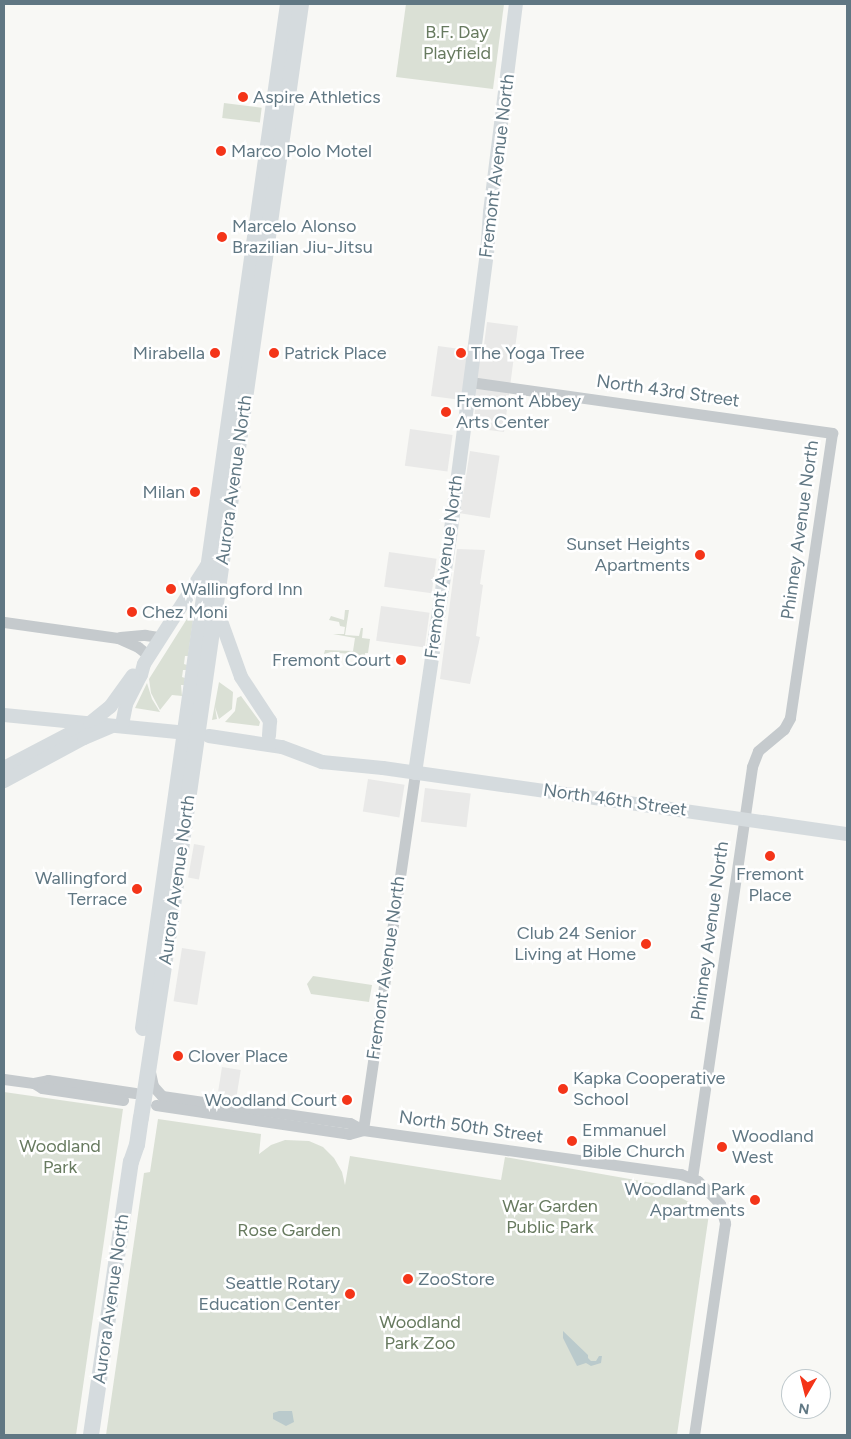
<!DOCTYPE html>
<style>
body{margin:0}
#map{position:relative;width:851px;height:1439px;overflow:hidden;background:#f8f8f5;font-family:Figtree,sans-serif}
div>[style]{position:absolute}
.built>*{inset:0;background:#e9e9e8;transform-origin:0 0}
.green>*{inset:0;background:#dae0d5;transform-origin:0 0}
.water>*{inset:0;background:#bacacc}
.minor>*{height:11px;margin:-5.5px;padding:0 5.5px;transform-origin:5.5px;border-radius:5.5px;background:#c5cacd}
.major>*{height:14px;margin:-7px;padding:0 7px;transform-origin:7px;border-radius:7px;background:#d5dbde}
.highway>*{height:16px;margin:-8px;padding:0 8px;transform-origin:8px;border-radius:8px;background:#d5dbde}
.dots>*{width:14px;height:14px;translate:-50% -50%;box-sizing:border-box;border:2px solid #fff;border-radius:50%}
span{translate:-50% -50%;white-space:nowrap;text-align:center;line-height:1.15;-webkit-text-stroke:5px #fff;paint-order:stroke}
.park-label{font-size:18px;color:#677a5f}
.poi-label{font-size:18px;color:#607783}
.left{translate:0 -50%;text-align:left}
.right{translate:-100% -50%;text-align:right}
.street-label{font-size:18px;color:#607783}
.frame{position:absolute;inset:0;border:5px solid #607783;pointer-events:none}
.north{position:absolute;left:781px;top:1369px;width:50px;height:50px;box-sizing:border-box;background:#fff;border:1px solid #bfc9cd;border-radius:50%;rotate:188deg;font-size:14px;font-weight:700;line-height:20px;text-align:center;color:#607783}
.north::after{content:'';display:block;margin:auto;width:18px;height:22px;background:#f43519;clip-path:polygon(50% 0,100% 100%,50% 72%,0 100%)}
</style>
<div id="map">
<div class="built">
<div style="clip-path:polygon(487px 322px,518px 326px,504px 432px,473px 428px,476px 402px,431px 396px,438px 346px,483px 352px)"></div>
<div style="left:410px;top:429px;width:43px;height:37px;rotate:8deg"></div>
<div style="left:470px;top:451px;width:30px;height:63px;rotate:9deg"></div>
<div style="clip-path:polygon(457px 549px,485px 550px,480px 584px,483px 585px,476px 636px,480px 637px,470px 684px,440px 679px)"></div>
<div style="left:389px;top:552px;width:48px;height:35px;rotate:8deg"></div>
<div style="left:381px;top:606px;width:49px;height:35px;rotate:8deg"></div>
<div style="left:368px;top:779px;width:37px;height:33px;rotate:9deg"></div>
<div style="left:425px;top:788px;width:46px;height:34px;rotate:7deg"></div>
<div style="left:194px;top:844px;width:11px;height:34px;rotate:10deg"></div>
<div style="left:182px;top:948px;width:24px;height:54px;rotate:9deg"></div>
<div style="left:222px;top:1067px;width:19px;height:29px;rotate:9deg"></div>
</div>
<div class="green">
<div style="clip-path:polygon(406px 4px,504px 4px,493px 89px,396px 77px)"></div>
<div style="left:224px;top:103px;width:38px;height:15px;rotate:7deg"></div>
<div style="clip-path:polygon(195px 606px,188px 656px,185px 656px,184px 664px,187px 665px,186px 670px,183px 670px,182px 677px,185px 678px,184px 685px,181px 685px,182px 696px,172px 695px,160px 710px,151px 693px,149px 679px)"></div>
<div style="clip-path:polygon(345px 610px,349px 610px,345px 635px,359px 636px,361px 628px,363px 628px,362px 638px,370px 639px,368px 653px,365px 653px,365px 656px,360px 656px,358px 668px,358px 655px,331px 652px,324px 654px,325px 650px,353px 651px,355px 638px,333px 634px,344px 634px,345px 627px,340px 626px,339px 622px,329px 620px,331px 616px,344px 620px)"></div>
<div style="clip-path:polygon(219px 682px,233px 692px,232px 709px,219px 719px,215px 707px,217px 719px,212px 720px)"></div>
<div style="clip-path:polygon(147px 683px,152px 699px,160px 712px,135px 708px)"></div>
<div style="clip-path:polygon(241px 696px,260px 722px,259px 726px,225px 722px,235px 711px,237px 698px)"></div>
<div style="clip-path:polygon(313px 976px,372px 985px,369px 1002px,311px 994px,307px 984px)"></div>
<div style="clip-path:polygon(4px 1092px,123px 1109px,76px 1435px,4px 1435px)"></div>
<div style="clip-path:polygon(158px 1119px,261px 1134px,259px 1154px,271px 1145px,285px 1140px,309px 1141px,323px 1147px,334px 1158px,342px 1172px,345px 1185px,350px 1156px,501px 1180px,505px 1157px,675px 1187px,675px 1194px,709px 1214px,677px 1435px,106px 1435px,144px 1173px,150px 1172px)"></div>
</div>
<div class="water">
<div style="clip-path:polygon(563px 1331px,588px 1355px,588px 1358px,591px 1361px,596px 1361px,599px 1356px,602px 1356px,601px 1363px,591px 1366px,586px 1363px,577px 1366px,563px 1338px)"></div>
<div style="clip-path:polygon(279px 1411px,292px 1411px,294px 1422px,286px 1426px,273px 1419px,273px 1413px)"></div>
</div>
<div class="minor">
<div style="left:470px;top:382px;width:366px;rotate:8deg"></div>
<div style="left:832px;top:433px;width:288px;rotate:98.4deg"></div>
<div style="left:790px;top:718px;width:13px;rotate:119deg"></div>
<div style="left:784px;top:729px;width:34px;rotate:140deg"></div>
<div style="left:758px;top:751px;width:17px;rotate:111deg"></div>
<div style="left:752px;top:767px;width:414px;rotate:98.3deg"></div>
<div style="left:4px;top:622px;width:115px;rotate:8deg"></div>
<div style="left:118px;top:638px;width:22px;rotate:24deg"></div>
<div style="left:138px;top:647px;width:14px;rotate:39deg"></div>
<div style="left:120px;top:637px;width:25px;rotate:-5deg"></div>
<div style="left:145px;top:635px;width:15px;rotate:8deg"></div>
<div style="left:150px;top:1072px;width:14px;rotate:78deg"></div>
<div style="left:153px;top:1086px;width:13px;rotate:48deg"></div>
<div style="left:162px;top:1096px;width:190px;rotate:8.2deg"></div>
<div style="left:350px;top:1123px;width:15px;rotate:28deg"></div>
<div style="left:363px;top:1130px;width:321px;rotate:7.9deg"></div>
<div style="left:681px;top:1174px;width:18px;rotate:22deg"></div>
<div style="left:698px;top:1181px;width:32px;rotate:46deg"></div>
<div style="left:720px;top:1204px;width:20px;rotate:75deg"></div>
<div style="left:725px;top:1223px;width:214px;rotate:98.3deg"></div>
<div style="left:4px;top:1079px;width:30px;rotate:8deg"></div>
<div style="left:34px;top:1083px;width:14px;rotate:-12deg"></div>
<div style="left:48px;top:1080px;width:88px;rotate:8.5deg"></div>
<div style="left:34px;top:1083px;width:9px;rotate:32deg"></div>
<div style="left:42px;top:1088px;width:82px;rotate:8.4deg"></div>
<div style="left:156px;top:1105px;width:195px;rotate:8.5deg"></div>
<div style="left:349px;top:1134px;width:15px;rotate:-16deg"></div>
<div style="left:363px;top:1130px;width:361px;rotate:-81.7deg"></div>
</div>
<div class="major">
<div style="left:216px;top:607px;width:74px;rotate:70.3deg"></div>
<div style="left:241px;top:677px;width:53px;rotate:56.6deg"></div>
<div style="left:270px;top:721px;width:15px;rotate:94deg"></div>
<div style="left:4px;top:715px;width:174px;rotate:5.6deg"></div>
<div style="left:122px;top:725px;width:21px;rotate:-79deg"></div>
<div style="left:126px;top:704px;width:33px;rotate:-63deg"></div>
<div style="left:141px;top:675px;width:11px;rotate:-75deg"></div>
<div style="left:144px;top:664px;width:119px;rotate:-57.4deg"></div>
<div style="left:209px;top:736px;width:74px;rotate:8.6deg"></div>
<div style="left:282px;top:747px;width:43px;rotate:20.6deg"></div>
<div style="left:322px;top:762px;width:61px;rotate:5.6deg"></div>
<div style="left:383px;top:768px;width:469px;rotate:8.1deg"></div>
<div style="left:4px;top:768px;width:97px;rotate:-27.6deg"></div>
<div style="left:90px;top:723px;width:26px;rotate:-39deg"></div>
<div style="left:110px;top:707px;width:39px;rotate:-54deg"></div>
<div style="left:415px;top:773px;width:239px;rotate:-81.6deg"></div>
<div style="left:450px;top:537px;width:285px;rotate:-82.6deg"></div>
<div style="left:487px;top:254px;width:42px;rotate:-85.9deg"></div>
<div style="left:490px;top:212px;width:210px;rotate:-82.9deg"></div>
<div style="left:4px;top:781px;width:91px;rotate:-28.3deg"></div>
<div style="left:84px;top:738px;width:30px;rotate:-23deg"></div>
</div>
<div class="highway">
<div style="left:143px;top:1028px;width:1034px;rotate:-81.94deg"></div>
<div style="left:91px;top:1435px;width:276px;rotate:-81.7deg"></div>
<div style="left:131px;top:1162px;width:18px;rotate:-71deg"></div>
<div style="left:137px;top:1145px;width:27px;rotate:-82deg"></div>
<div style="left:141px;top:1118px;width:200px;rotate:-81.4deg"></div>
<div style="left:171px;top:920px;width:925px;rotate:-81.92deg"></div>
</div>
<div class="dots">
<div style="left:243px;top:97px;background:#f43519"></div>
<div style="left:221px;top:151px;background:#f43519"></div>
<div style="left:222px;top:237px;background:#f43519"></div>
<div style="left:215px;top:353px;background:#f43519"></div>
<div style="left:274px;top:353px;background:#f43519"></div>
<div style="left:461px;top:353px;background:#f43519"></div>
<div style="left:446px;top:412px;background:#f43519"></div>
<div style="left:195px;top:492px;background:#f43519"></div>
<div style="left:700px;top:555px;background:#f43519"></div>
<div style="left:171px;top:589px;background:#f43519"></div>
<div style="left:132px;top:612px;background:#f43519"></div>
<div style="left:401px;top:660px;background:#f43519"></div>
<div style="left:770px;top:856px;background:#f43519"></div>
<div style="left:137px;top:889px;background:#f43519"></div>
<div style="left:646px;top:944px;background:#f43519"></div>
<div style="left:178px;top:1056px;background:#f43519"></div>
<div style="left:563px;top:1089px;background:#f43519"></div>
<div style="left:347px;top:1100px;background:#f43519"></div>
<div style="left:572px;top:1141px;background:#f43519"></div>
<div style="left:722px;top:1147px;background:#f43519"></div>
<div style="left:755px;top:1200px;background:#f43519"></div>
<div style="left:408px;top:1279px;background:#f43519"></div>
<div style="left:350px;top:1294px;background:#f43519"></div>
</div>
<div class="park-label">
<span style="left:457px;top:43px">B.F. Day<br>Playfield</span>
<span style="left:60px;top:1157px">Woodland<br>Park</span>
<span style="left:550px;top:1217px">War Garden<br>Public Park</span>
<span style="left:289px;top:1230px">Rose Garden</span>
<span style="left:420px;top:1333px">Woodland<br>Park Zoo</span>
</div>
<div class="poi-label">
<span class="left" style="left:253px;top:97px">Aspire Athletics</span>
<span class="left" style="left:231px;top:151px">Marco Polo Motel</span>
<span class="left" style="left:232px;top:237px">Marcelo Alonso<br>Brazilian Jiu-Jitsu</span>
<span class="right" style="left:205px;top:353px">Mirabella</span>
<span class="left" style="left:284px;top:353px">Patrick Place</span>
<span class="left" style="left:471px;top:353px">The Yoga Tree</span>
<span class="left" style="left:456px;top:412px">Fremont Abbey<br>Arts Center</span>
<span class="right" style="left:185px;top:492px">Milan</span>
<span class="right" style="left:690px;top:555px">Sunset Heights<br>Apartments</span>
<span class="left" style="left:181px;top:589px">Wallingford Inn</span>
<span class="left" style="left:142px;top:612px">Chez Moni</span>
<span class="right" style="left:391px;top:660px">Fremont Court</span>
<span style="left:770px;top:885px">Fremont<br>Place</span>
<span class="right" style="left:127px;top:889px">Wallingford<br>Terrace</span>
<span class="right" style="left:636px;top:944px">Club 24 Senior<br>Living at Home</span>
<span class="left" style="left:188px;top:1056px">Clover Place</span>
<span class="left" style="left:573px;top:1089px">Kapka Cooperative<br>School</span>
<span class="right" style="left:337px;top:1100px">Woodland Court</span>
<span class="left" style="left:582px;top:1141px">Emmanuel<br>Bible Church</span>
<span class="left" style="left:732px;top:1147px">Woodland<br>West</span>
<span class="right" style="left:745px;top:1200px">Woodland Park<br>Apartments</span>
<span class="left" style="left:418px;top:1279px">ZooStore</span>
<span class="right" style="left:340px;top:1294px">Seattle Rotary<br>Education Center</span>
</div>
<div class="street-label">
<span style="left:497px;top:166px;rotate:-83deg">Fremont Avenue North</span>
<span style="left:668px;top:391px;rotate:8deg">North 43rd Street</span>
<span style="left:234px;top:480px;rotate:-82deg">Aurora Avenue North</span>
<span style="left:800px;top:530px;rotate:-82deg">Phinney Avenue North</span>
<span style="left:444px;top:567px;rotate:-82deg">Fremont Avenue North</span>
<span style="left:615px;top:800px;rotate:8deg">North 46th Street</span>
<span style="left:177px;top:880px;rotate:-82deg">Aurora Avenue North</span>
<span style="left:710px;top:931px;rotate:-82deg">Phinney Avenue North</span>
<span style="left:386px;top:968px;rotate:-82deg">Fremont Avenue North</span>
<span style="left:471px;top:1127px;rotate:8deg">North 50th Street</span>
<span style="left:111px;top:1299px;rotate:-82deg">Aurora Avenue North</span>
</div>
<div class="frame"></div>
<div class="north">N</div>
</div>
